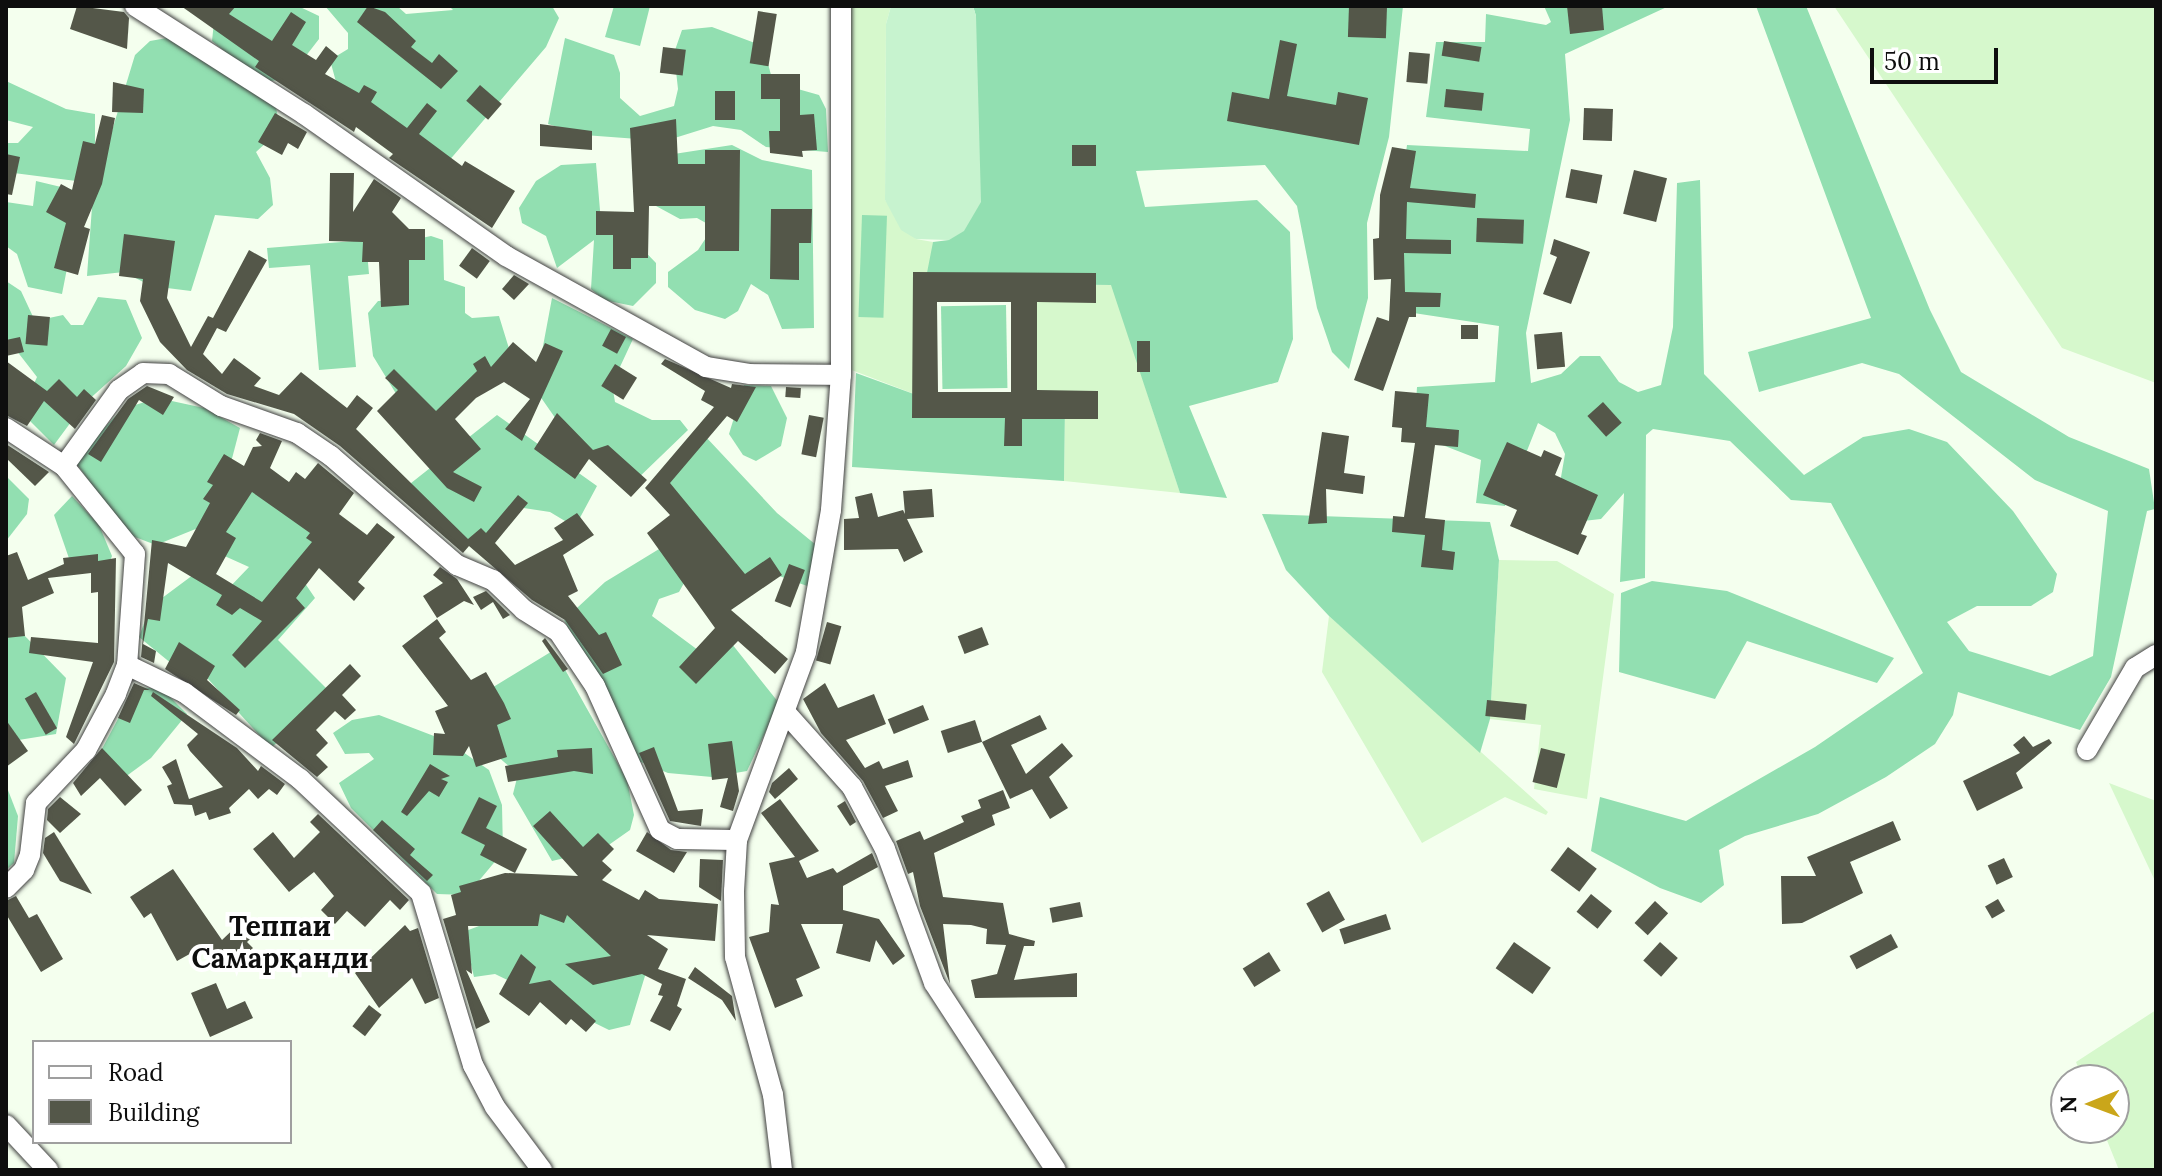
<!DOCTYPE html>
<meta charset="utf-8">
<style>
body{margin:0}
#map{position:relative;width:2162px;height:1176px;overflow:hidden;background:#f4ffee;font-family:Lora,serif}
div>[style]{position:absolute}
.farmland>*{inset:0;background:#d6f8cc}
.forest>*{inset:0;background:#92dfb1;transform-origin:0 0}
.pitch>*{inset:0;background:#c7f3cf}
.building>*{inset:0;background:#545749;transform-origin:0 0}
.roads{filter:drop-shadow(0 0 2px #414141) drop-shadow(0 0 2px #414141)}
.minor>*{height:20px;margin:-10px;padding:0 10px;transform-origin:10px;border-radius:10px;background:#fff}
span{translate:-50% -50%;white-space:nowrap;text-align:center;line-height:1.15;-webkit-text-stroke:8px #fff;paint-order:stroke}
.quarter-label{font-size:28px;color:#0e0e0e;font-weight:700}
.frame{position:absolute;inset:0;border:8px solid #0e0e0e;pointer-events:none}
.legend{position:absolute;left:32px;top:1040px;width:260px;height:104px;box-sizing:border-box;background:#fff;border:2px solid #9f9f9f;margin:0;padding:10px 14px;list-style:none;font-size:24px;color:#0e0e0e}
.legend li{display:flex;align-items:center;gap:16px;height:40px}
.legend b{width:40px;border:2px solid #9f9f9f}
.north{position:absolute;left:2050px;top:1064px;width:80px;height:80px;box-sizing:border-box;background:#fff;border:2px solid #9f9f9f;border-radius:50%;rotate:269deg;font-size:22px;font-weight:700;line-height:32px;text-align:center;color:#0e0e0e}
.north::after{content:'';display:block;margin:auto;width:28px;height:36px;background:#caa61a;clip-path:polygon(50% 0,100% 100%,50% 72%,0 100%)}
.scale{position:absolute;left:1870px;top:48px;width:128px;height:36px;box-sizing:border-box;border:4px solid #0e0e0e;border-top:0;padding-left:10px;font-size:24px;line-height:28px;white-space:nowrap;color:#0e0e0e;-webkit-text-stroke:6px #fff;paint-order:stroke}
</style>
<div id="map">
<div class="farmland">
<div style="clip-path:polygon(844px 6px,891px 6px,886px 24px,885px 200px,916px 239px,933px 242px,922px 397px,849px 369px)"></div>
<div style="clip-path:polygon(1834px 6px,2156px 6px,2156px 383px,2062px 348px)"></div>
<div style="clip-path:polygon(1030px 284px,1112px 285px,1180px 493px,1064px 481px,1065px 407px,1030px 392px)"></div>
<div style="clip-path:polygon(1499px 560px,1557px 561px,1614px 594px,1587px 799px,1534px 789px,1541px 725px,1490px 719px)"></div>
<div style="clip-path:polygon(1329px 616px,1548px 812px,1546px 815px,1505px 797px,1422px 843px,1322px 672px)"></div>
<div style="clip-path:polygon(2109px 783px,2156px 801px,2156px 883px)"></div>
<div style="clip-path:polygon(2156px 1010px,2156px 1170px,2119px 1170px,2102px 1128px,2114px 1128px,2114px 1080px,2083px 1080px,2076px 1062px)"></div>
</div>
<div class="forest">
<div style="clip-path:polygon(206px 6px,298px 6px,319px 16px,319px 39px,288px 79px,261px 82px,212px 41px,215px 12px)"></div>
<div style="clip-path:polygon(325px 6px,397px 6px,406px 14px,453px 10px,449px 6px,552px 6px,559px 18px,546px 47px,442px 169px,341px 100px,330px 60px,348px 49px,348px 33px)"></div>
<div style="clip-path:polygon(614px 6px,650px 6px,640px 46px,605px 37px)"></div>
<div style="clip-path:polygon(973px 6px,1403px 6px,1389px 137px,1367px 223px,1368px 298px,1349px 369px,1332px 352px,1317px 308px,1297px 206px,1265px 165px,1136px 171px,1145px 207px,1257px 200px,1290px 232px,1293px 339px,1278px 382px,1189px 406px,1227px 498px,1180px 493px,1111px 285px,925px 283px,933px 242px,949px 240px,976px 16px)"></div>
<div style="clip-path:polygon(1544px 6px,1669px 6px,1565px 54px,1570px 120px,1526px 333px,1531px 383px,1561px 374px,1580px 356px,1600px 356px,1619px 382px,1638px 392px,1661px 385px,1673px 327px,1677px 183px,1700px 180px,1704px 374px,1804px 475px,1863px 437px,1909px 429px,1947px 442px,2013px 511px,2057px 574px,2053px 592px,2031px 606px,1977px 606px,1947px 622px,1969px 651px,2050px 676px,2093px 656px,2108px 511px,2035px 480px,1899px 374px,1862px 363px,1759px 392px,1748px 352px,1871px 318px,1756px 6px,1806px 6px,1930px 310px,1961px 372px,2069px 437px,2149px 469px,2155px 509px,2147px 511px,2111px 677px,2080px 730px,1958px 692px,1953px 715px,1935px 744px,1886px 777px,1818px 814px,1745px 836px,1719px 850px,1724px 885px,1701px 903px,1660px 888px,1591px 851px,1600px 797px,1686px 821px,1815px 747px,1923px 673px,1831px 503px,1791px 500px,1730px 441px,1653px 429px,1646px 435px,1645px 578px,1620px 582px,1624px 493px,1601px 519px,1583px 521px,1556px 506px,1565px 454px,1555px 433px,1538px 423px,1505px 506px,1476px 503px,1481px 460px,1414px 434px,1417px 387px,1495px 382px,1499px 326px,1407px 312px,1390px 266px,1407px 145px,1528px 151px,1530px 129px,1426px 117px,1436px 42px,1485px 42px,1486px 14px,1546px 25px,1551px 22px)"></div>
<div style="clip-path:polygon(712px 27px,763px 46px,773px 82px,819px 95px,826px 109px,828px 152px,766px 147px,741px 130px,713px 126px,665px 141px,584px 135px,548px 124px,565px 38px,614px 55px,620px 73px,620px 98px,640px 116px,674px 106px,678px 89px,674px 53px,682px 30px)"></div>
<div style="clip-path:polygon(167px 38px,276px 107px,280px 130px,256px 152px,270px 178px,273px 205px,258px 219px,215px 215px,191px 291px,151px 286px,124px 272px,87px 276px,93px 193px,135px 55px,150px 41px)"></div>
<div style="clip-path:polygon(6px 81px,66px 109px,95px 114px,95px 155px,84px 182px,6px 172px,6px 143px,18px 143px,33px 127px,6px 120px)"></div>
<div style="clip-path:polygon(732px 145px,762px 160px,812px 170px,814px 328px,782px 329px,768px 295px,751px 284px,738px 311px,725px 319px,695px 310px,668px 287px,668px 272px,698px 250px,713px 227px,697px 218px,680px 219px,656px 206px,661px 156px)"></div>
<div style="clip-path:polygon(596px 163px,601px 222px,628px 234px,656px 263px,656px 283px,633px 306px,604px 300px,591px 289px,594px 240px,557px 268px,546px 236px,522px 223px,519px 208px,536px 181px,561px 165px)"></div>
<div style="clip-path:polygon(36px 181px,82px 192px,62px 294px,28px 287px,17px 254px,6px 246px,6px 202px,33px 206px)"></div>
<div style="left:862px;top:215px;width:25px;height:102px;rotate:2deg"></div>
<div style="clip-path:polygon(431px 236px,443px 240px,444px 280px,465px 287px,465px 313px,472px 318px,499px 316px,511px 355px,417px 428px,373px 356px,368px 313px,378px 301px,397px 300px,412px 240px)"></div>
<div style="clip-path:polygon(366px 240px,369px 274px,348px 276px,356px 367px,319px 370px,310px 265px,269px 268px,267px 248px)"></div>
<div style="clip-path:polygon(6px 281px,21px 291px,35px 321px,63px 315px,71px 325px,83px 325px,98px 297px,126px 300px,142px 338px,126px 366px,85px 403px,54px 445px,21px 412px,37px 377px,6px 337px)"></div>
<div style="clip-path:polygon(552px 298px,633px 339px,612px 384px,615px 402px,652px 420px,680px 420px,688px 430px,633px 483px,565px 432px,535px 389px)"></div>
<div style="left:1006px;top:305px;width:83px;height:65px;rotate:89deg"></div>
<div style="clip-path:polygon(856px 373px,922px 397px,1065px 407px,1064px 481px,852px 467px)"></div>
<div style="clip-path:polygon(744px 385px,771px 386px,787px 418px,781px 446px,756px 461px,743px 455px,729px 434px)"></div>
<div style="clip-path:polygon(158px 398px,204px 408px,240px 428px,229px 470px,203px 526px,156px 545px,127px 534px,74px 460px,122px 409px)"></div>
<div style="clip-path:polygon(497px 415px,597px 486px,575px 527px,550px 512px,517px 507px,480px 542px,446px 538px,401px 491px)"></div>
<div style="clip-path:polygon(705px 436px,777px 513px,821px 549px,810px 587px,768px 572px,742px 588px,659px 484px)"></div>
<div style="clip-path:polygon(6px 476px,29px 499px,27px 514px,6px 541px)"></div>
<div style="clip-path:polygon(250px 481px,321px 526px,298px 573px,315px 598px,278px 640px,331px 693px,271px 748px,198px 668px,172px 664px,139px 637px,150px 607px,197px 572px,226px 591px,249px 567px,209px 549px)"></div>
<div style="clip-path:polygon(72px 496px,99px 525px,112px 556px,108px 566px,72px 567px,54px 515px)"></div>
<div style="clip-path:polygon(1262px 514px,1490px 522px,1499px 560px,1490px 719px,1480px 753px,1329px 616px,1286px 570px)"></div>
<div style="clip-path:polygon(664px 546px,689px 574px,679px 592px,659px 599px,652px 616px,706px 656px,728px 639px,779px 703px,747px 771px,712px 777px,668px 773px,636px 760px,564px 620px,605px 582px)"></div>
<div style="clip-path:polygon(1652px 581px,1727px 591px,1894px 658px,1877px 683px,1747px 641px,1715px 699px,1619px 672px,1621px 593px)"></div>
<div style="clip-path:polygon(6px 625px,21px 632px,66px 678px,56px 734px,6px 742px)"></div>
<div style="clip-path:polygon(554px 650px,627px 780px,634px 815px,630px 830px,603px 849px,552px 861px,513px 794px,518px 774px,482px 743px,477px 697px)"></div>
<div style="clip-path:polygon(135px 687px,162px 689px,187px 714px,151px 758px,117px 783px,96px 760px)"></div>
<div style="clip-path:polygon(379px 715px,447px 741px,489px 770px,502px 805px,503px 852px,467px 895px,437px 894px,351px 808px,339px 783px,374px 759px,369px 753px,345px 754px,333px 733px,352px 720px)"></div>
<div style="clip-path:polygon(6px 785px,18px 816px,14px 863px,6px 870px)"></div>
<div style="clip-path:polygon(552px 911px,586px 919px,648px 966px,630px 1025px,609px 1030px,495px 974px,474px 977px,463px 932px,495px 920px)"></div>
</div>
<div class="pitch">
<div style="clip-path:polygon(891px 6px,973px 6px,976px 16px,981px 202px,964px 231px,949px 240px,916px 239px,901px 230px,885px 200px,886px 24px)"></div>
</div>
<div class="building">
<div style="clip-path:polygon(77px 6px,124px 12px,129px 18px,127px 49px,70px 29px)"></div>
<div style="clip-path:polygon(181px 6px,236px 6px,229px 14px,272px 41px,291px 12px,306px 22px,292px 45px,316px 60px,326px 46px,338px 56px,325px 74px,359px 93px,364px 85px,377px 92px,371px 102px,407px 128px,427px 103px,437px 111px,419px 134px,462px 166px,465px 161px,515px 191px,492px 228px,389px 158px,393px 154px,356px 127px,354px 132px,255px 67px,259px 61px)"></div>
<div style="clip-path:polygon(368px 6px,385px 12px,416px 41px,411px 47px,432px 63px,439px 54px,458px 71px,441px 89px,357px 22px)"></div>
<div style="left:1349px;top:6px;width:38px;height:31px;rotate:2deg"></div>
<div style="clip-path:polygon(1567px 6px,1602px 6px,1604px 30px,1570px 34px)"></div>
<div style="left:758px;top:11px;width:19px;height:53px;rotate:9deg"></div>
<div style="clip-path:polygon(1280px 40px,1297px 44px,1287px 96px,1336px 105px,1338px 92px,1368px 98px,1359px 145px,1227px 121px,1232px 92px,1269px 99px)"></div>
<div style="left:1444px;top:41px;width:38px;height:15px;rotate:9deg"></div>
<div style="left:663px;top:47px;width:23px;height:26px;rotate:7deg"></div>
<div style="left:1409px;top:52px;width:21px;height:30px;rotate:5deg"></div>
<div style="clip-path:polygon(761px 74px,800px 74px,800px 115px,814px 114px,817px 150px,802px 151px,803px 157px,770px 153px,769px 131px,780px 131px,780px 99px,761px 99px)"></div>
<div style="clip-path:polygon(113px 82px,144px 89px,143px 113px,112px 112px)"></div>
<div style="left:480px;top:85px;width:29px;height:21px;rotate:41deg"></div>
<div style="left:1446px;top:89px;width:38px;height:18px;rotate:6deg"></div>
<div style="left:715px;top:91px;width:20px;height:29px"></div>
<div style="left:1584px;top:108px;width:29px;height:32px;rotate:2deg"></div>
<div style="clip-path:polygon(275px 113px,307px 132px,298px 149px,288px 143px,282px 155px,258px 142px)"></div>
<div style="clip-path:polygon(102px 115px,115px 118px,102px 184px,84px 227px,90px 229px,78px 275px,54px 268px,66px 223px,46px 212px,61px 184px,72px 190px,83px 141px,95px 144px)"></div>
<div style="clip-path:polygon(676px 119px,678px 164px,705px 164px,705px 150px,740px 150px,739px 251px,705px 251px,705px 206px,649px 206px,648px 258px,631px 258px,631px 269px,613px 269px,613px 235px,596px 235px,596px 211px,634px 212px,630px 128px)"></div>
<div style="clip-path:polygon(540px 124px,592px 131px,592px 150px,540px 146px)"></div>
<div style="left:1072px;top:145px;width:24px;height:21px"></div>
<div style="clip-path:polygon(1392px 147px,1416px 151px,1410px 188px,1476px 194px,1475px 208px,1407px 202px,1406px 239px,1451px 240px,1451px 254px,1404px 253px,1405px 292px,1441px 293px,1440px 307px,1416px 307px,1416px 317px,1409px 317px,1383px 391px,1354px 380px,1377px 317px,1389px 321px,1391px 279px,1374px 280px,1373px 239px,1379px 238px,1380px 195px)"></div>
<div style="clip-path:polygon(6px 154px,20px 157px,12px 195px,6px 194px)"></div>
<div style="left:1571px;top:169px;width:32px;height:29px;rotate:11deg"></div>
<div style="left:1634px;top:170px;width:34px;height:45px;rotate:14deg"></div>
<div style="clip-path:polygon(330px 173px,354px 173px,353px 212px,374px 179px,401px 198px,392px 212px,409px 229px,425px 229px,425px 260px,409px 260px,409px 305px,381px 307px,379px 262px,362px 262px,363px 242px,329px 241px)"></div>
<div style="clip-path:polygon(771px 209px,812px 209px,811px 243px,799px 243px,799px 280px,770px 279px)"></div>
<div style="left:1477px;top:218px;width:47px;height:24px;rotate:2deg"></div>
<div style="clip-path:polygon(124px 234px,175px 241px,167px 298px,191px 347px,208px 316px,213px 318px,249px 250px,267px 260px,226px 332px,217px 328px,203px 354px,222px 374px,234px 358px,261px 378px,254px 386px,279px 395px,301px 372px,347px 408px,357px 395px,373px 408px,356px 429px,468px 539px,481px 528px,486px 533px,518px 495px,528px 503px,495px 543px,515px 565px,563px 540px,554px 528px,577px 513px,594px 535px,563px 555px,578px 591px,568px 596px,599px 635px,606px 632px,622px 665px,603px 674px,565px 620px,532px 600px,469px 546px,463px 553px,340px 446px,294px 414px,227px 394px,187px 370px,160px 342px,140px 301px,143px 279px,119px 276px)"></div>
<div style="clip-path:polygon(1554px 239px,1590px 252px,1571px 304px,1543px 294px,1557px 257px,1550px 254px)"></div>
<div style="left:472px;top:248px;width:22px;height:22px;rotate:36deg"></div>
<div style="clip-path:polygon(evenodd,913px 272px,1096px 273px,1096px 303px,1037px 302px,1037px 390px,1098px 391px,1098px 419px,1022px 419px,1022px 446px,1004px 446px,1005px 418px,912px 418px,913px 272px,937px 302px,1011px 302px,1011px 392px,938px 392px,937px 302px)"></div>
<div style="clip-path:polygon(514px 275px,529px 284px,514px 300px,502px 289px)"></div>
<div style="left:28px;top:315px;width:22px;height:29px;rotate:5deg"></div>
<div style="left:1461px;top:325px;width:17px;height:14px"></div>
<div style="left:611px;top:329px;width:17px;height:19px;rotate:28deg"></div>
<div style="left:1562px;top:332px;width:35px;height:28px;rotate:85deg"></div>
<div style="clip-path:polygon(20px 337px,24px 352px,6px 356px,6px 340px)"></div>
<div style="left:1137px;top:341px;width:13px;height:31px"></div>
<div style="clip-path:polygon(513px 342px,536px 362px,545px 343px,563px 351px,522px 441px,505px 429px,530px 399px,504px 382px,476px 398px,455px 419px,481px 449px,453px 472px,482px 487px,474px 502px,447px 488px,377px 411px,398px 390px,385px 378px,394px 369px,436px 411px,477px 371px,473px 364px,485px 356px,491px 367px)"></div>
<div style="clip-path:polygon(665px 359px,731px 388px,732px 384px,756px 387px,737px 422px,727px 416px,670px 483px,745px 574px,770px 557px,782px 575px,731px 610px,788px 659px,775px 674px,738px 641px,696px 684px,679px 667px,715px 628px,647px 533px,670px 515px,645px 488px,714px 407px,701px 400px,705px 391px,661px 364px)"></div>
<div style="clip-path:polygon(6px 361px,47px 391px,59px 379px,77px 397px,84px 389px,96px 400px,75px 429px,44px 401px,27px 426px,6px 415px)"></div>
<div style="left:615px;top:364px;width:26px;height:26px;rotate:32deg"></div>
<div style="clip-path:polygon(147px 386px,174px 397px,163px 415px,139px 400px,101px 462px,88px 454px,128px 399px)"></div>
<div style="left:786px;top:387px;width:15px;height:10px;rotate:4deg"></div>
<div style="clip-path:polygon(1395px 391px,1429px 394px,1426px 427px,1459px 430px,1458px 447px,1435px 445px,1425px 518px,1445px 520px,1442px 550px,1455px 552px,1453px 570px,1421px 567px,1425px 535px,1392px 532px,1393px 516px,1404px 517px,1415px 443px,1401px 442px,1402px 428px,1392px 427px)"></div>
<div style="left:1603px;top:402px;width:28px;height:21px;rotate:48deg"></div>
<div style="clip-path:polygon(557px 413px,593px 450px,608px 445px,647px 480px,631px 497px,589px 459px,575px 479px,534px 449px)"></div>
<div style="left:809px;top:415px;width:15px;height:40px;rotate:11deg"></div>
<div style="clip-path:polygon(1322px 432px,1349px 436px,1344px 473px,1365px 476px,1363px 494px,1326px 489px,1327px 523px,1308px 524px)"></div>
<div style="clip-path:polygon(evenodd,260px 433px,282px 441px,270px 468px,289px 482px,296px 472px,305px 479px,318px 463px,354px 493px,339px 514px,367px 535px,377px 523px,395px 537px,358px 582px,365px 588px,354px 601px,319px 568px,296px 598px,305px 608px,245px 668px,232px 655px,262px 621px,240px 608px,232px 615px,216px 605px,222px 595px,168px 563px,160px 621px,148px 619px,143px 644px,156px 651px,154px 663px,141px 657px,152px 540px,186px 547px,210px 503px,203px 499px,213px 485px,207px 482px,224px 454px,244px 466px,253px 447px,262px 446px,256px 440px,260px 433px,252px 492px,310px 533px,306px 538px,312px 542px,262px 602px,216px 574px,236px 538px,226px 532px,252px 492px)"></div>
<div style="clip-path:polygon(1507px 442px,1541px 457px,1544px 450px,1562px 458px,1555px 475px,1598px 495px,1581px 534px,1587px 536px,1578px 555px,1510px 526px,1517px 510px,1483px 495px)"></div>
<div style="clip-path:polygon(6px 444px,49px 472px,35px 486px,6px 458px)"></div>
<div style="clip-path:polygon(932px 489px,934px 517px,907px 519px,923px 552px,904px 562px,898px 549px,844px 550px,844px 519px,859px 518px,855px 497px,872px 493px,878px 517px,903px 510px,905px 514px,903px 491px)"></div>
<div style="clip-path:polygon(17px 552px,28px 580px,64px 564px,63px 558px,98px 554px,98px 561px,116px 558px,114px 662px,74px 744px,66px 737px,93px 662px,29px 653px,31px 637px,98px 643px,98px 592px,91px 593px,91px 573px,48px 578px,54px 593px,22px 607px,25px 636px,6px 638px,6px 556px)"></div>
<div style="left:789px;top:564px;width:17px;height:40px;rotate:21deg"></div>
<div style="clip-path:polygon(440px 567px,457px 579px,474px 605px,464px 601px,437px 618px,423px 596px,443px 583px,433px 575px)"></div>
<div style="clip-path:polygon(486px 591px,510px 615px,503px 619px,493px 602px,481px 610px,473px 597px)"></div>
<div style="clip-path:polygon(437px 619px,446px 632px,439px 638px,471px 680px,486px 672px,504px 703px,511px 719px,497px 725px,507px 757px,476px 767px,469px 746px,463px 756px,433px 755px,434px 733px,445px 734px,435px 711px,448px 706px,402px 646px)"></div>
<div style="left:827px;top:622px;width:15px;height:40px;rotate:16deg"></div>
<div style="left:982px;top:627px;width:19px;height:26px;rotate:69deg"></div>
<div style="clip-path:polygon(545px 638px,568px 669px,563px 672px,542px 641px)"></div>
<div style="clip-path:polygon(179px 642px,215px 666px,207px 680px,240px 710px,236px 715px,165px 669px)"></div>
<div style="clip-path:polygon(350px 664px,361px 676px,342px 695px,356px 710px,345px 720px,335px 711px,316px 730px,328px 743px,316px 755px,328px 767px,317px 777px,272px 740px)"></div>
<div style="clip-path:polygon(134px 683px,150px 690px,144px 690px,130px 723px,118px 718px)"></div>
<div style="clip-path:polygon(825px 683px,838px 708px,874px 694px,886px 724px,846px 740px,865px 768px,879px 761px,883px 769px,908px 760px,913px 777px,885px 786px,898px 811px,883px 818px,863px 781px,821px 733px,803px 699px)"></div>
<div style="left:36px;top:692px;width:42px;height:13px;rotate:60deg"></div>
<div style="clip-path:polygon(153px 692px,237px 748px,258px 771px,261px 766px,285px 784px,277px 795px,269px 789px,258px 799px,249px 789px,229px 808px,231px 813px,209px 820px,206px 812px,195px 816px,192px 805px,174px 804px,167px 786px,172px 784px,162px 767px,176px 759px,189px 799px,223px 787px,190px 751px,187px 745px,198px 734px,151px 696px)"></div>
<div style="left:1487px;top:700px;width:40px;height:16px;rotate:6deg"></div>
<div style="left:923px;top:705px;width:16px;height:38px;rotate:68deg"></div>
<div style="clip-path:polygon(1040px 715px,1047px 729px,1011px 745px,1026px 774px,1062px 743px,1073px 756px,1049px 777px,1068px 808px,1050px 819px,1032px 789px,1010px 799px,982px 742px)"></div>
<div style="clip-path:polygon(6px 720px,28px 751px,6px 767px)"></div>
<div style="left:975px;top:720px;width:23px;height:36px;rotate:72deg"></div>
<div style="clip-path:polygon(2024px 736px,2033px 747px,2049px 739px,2052px 743px,2016px 773px,2023px 788px,1977px 811px,1963px 781px,2020px 753px,2013px 745px)"></div>
<div style="clip-path:polygon(732px 741px,739px 791px,733px 811px,720px 807px,728px 778px,712px 780px,708px 744px)"></div>
<div style="clip-path:polygon(654px 747px,678px 811px,703px 809px,701px 826px,670px 821px,639px 753px)"></div>
<div style="clip-path:polygon(102px 748px,142px 790px,125px 806px,100px 778px,81px 796px,73px 783px)"></div>
<div style="clip-path:polygon(592px 748px,593px 774px,574px 771px,508px 782px,505px 766px,558px 757px,557px 750px)"></div>
<div style="left:1541px;top:748px;width:25px;height:35px;rotate:14deg"></div>
<div style="clip-path:polygon(430px 764px,450px 776px,441px 779px,448px 782px,439px 797px,429px 791px,407px 816px,401px 812px)"></div>
<div style="clip-path:polygon(789px 768px,798px 779px,775px 799px,769px 792px,772px 783px)"></div>
<div style="clip-path:polygon(1003px 790px,1010px 808px,992px 815px,995px 825px,934px 853px,943px 897px,1003px 903px,1009px 934px,1035px 941px,1034px 946px,1024px 946px,1014px 980px,1077px 973px,1077px 997px,975px 998px,971px 980px,997px 974px,1006px 945px,986px 944px,987px 929px,971px 925px,943px 924px,950px 984px,920px 906px,913px 872px,908px 874px,896px 841px,920px 831px,924px 840px,964px 822px,961px 816px,981px 808px,978px 800px)"></div>
<div style="clip-path:polygon(60px 797px,81px 814px,60px 833px,47px 820px,48px 809px)"></div>
<div style="clip-path:polygon(479px 797px,497px 806px,486px 828px,527px 849px,515px 873px,480px 855px,485px 845px,461px 833px)"></div>
<div style="clip-path:polygon(780px 799px,819px 851px,799px 861px,807px 878px,833px 868px,837px 873px,872px 853px,878px 867px,843px 886px,843px 910px,879px 919px,905px 956px,893px 965px,876px 940px,870px 962px,836px 953px,843px 924px,801px 924px,820px 968px,796px 979px,803px 996px,775px 1008px,749px 937px,769px 932px,771px 904px,779px 905px,769px 863px,795px 857px,761px 813px)"></div>
<div style="clip-path:polygon(845px 801px,856px 822px,850px 826px,837px 806px)"></div>
<div style="clip-path:polygon(550px 811px,583px 847px,598px 833px,614px 849px,602px 861px,612px 870px,602px 880px,639px 900px,645px 890px,659px 899px,718px 904px,715px 941px,647px 935px,668px 949px,658px 969px,686px 979px,677px 1006px,682px 1009px,670px 1031px,650px 1021px,663px 996px,658px 995px,662px 984px,642px 974px,593px 985px,565px 964px,611px 956px,567px 915px,564px 923px,540px 914px,538px 926px,468px 926px,472px 974px,466px 970px,490px 1022px,476px 1029px,443px 919px,456px 915px,451px 895px,461px 892px,459px 886px,505px 873px,578px 876px,533px 826px)"></div>
<div style="clip-path:polygon(318px 814px,409px 900px,400px 910px,390px 900px,365px 927px,347px 911px,335px 924px,321px 910px,334px 896px,314px 872px,289px 892px,253px 849px,273px 832px,294px 858px,320px 832px,310px 822px)"></div>
<div style="clip-path:polygon(382px 820px,415px 849px,410px 855px,433px 875px,427px 881px,373px 830px)"></div>
<div style="clip-path:polygon(1893px 821px,1901px 840px,1850px 862px,1863px 893px,1802px 923px,1782px 924px,1781px 876px,1816px 876px,1807px 857px)"></div>
<div style="clip-path:polygon(54px 832px,92px 894px,60px 881px,43px 853px,45px 838px)"></div>
<div style="clip-path:polygon(647px 832px,671px 850px,687px 852px,674px 873px,636px 851px)"></div>
<div style="left:1568px;top:847px;width:36px;height:29px;rotate:37deg"></div>
<div style="left:2004px;top:858px;width:21px;height:18px;rotate:65deg"></div>
<div style="clip-path:polygon(700px 859px,723px 860px,721px 901px,699px 887px)"></div>
<div style="clip-path:polygon(173px 869px,222px 940px,244px 919px,256px 933px,247px 942px,253px 948px,229px 970px,204px 946px,177px 961px,151px 913px,144px 918px,130px 897px)"></div>
<div style="left:1329px;top:891px;width:33px;height:26px;rotate:61deg"></div>
<div style="left:1591px;top:894px;width:27px;height:23px;rotate:39deg"></div>
<div style="clip-path:polygon(16px 896px,29px 918px,37px 914px,63px 959px,41px 972px,6px 914px,6px 901px)"></div>
<div style="left:1998px;top:899px;width:14px;height:15px;rotate:60deg"></div>
<div style="left:1655px;top:901px;width:18px;height:30px;rotate:43deg"></div>
<div style="left:1080px;top:902px;width:15px;height:31px;rotate:79deg"></div>
<div style="left:1386px;top:914px;width:16px;height:49px;rotate:72deg"></div>
<div style="clip-path:polygon(405px 925px,410px 931px,418px 928px,439px 998px,425px 1004px,412px 978px,379px 1008px,355px 973px)"></div>
<div style="left:1891px;top:934px;width:15px;height:47px;rotate:62deg"></div>
<div style="left:1514px;top:942px;width:45px;height:32px;rotate:35deg"></div>
<div style="left:1660px;top:942px;width:24px;height:25px;rotate:42deg"></div>
<div style="left:1269px;top:952px;width:22px;height:31px;rotate:58deg"></div>
<div style="clip-path:polygon(521px 954px,536px 967px,529px 984px,550px 980px,596px 1021px,586px 1032px,571px 1019px,566px 1025px,540px 1002px,529px 1016px,499px 994px)"></div>
<div style="clip-path:polygon(695px 967px,732px 996px,736px 1021px,722px 1000px,688px 978px)"></div>
<div style="clip-path:polygon(216px 983px,227px 1009px,245px 1001px,253px 1018px,210px 1037px,191px 993px)"></div>
<div style="left:369px;top:1005px;width:16px;height:27px;rotate:38deg"></div>
</div>
<div class="roads">
<div class="minor">
<div style="left:135px;top:6px;width:201px;rotate:32.6deg"></div>
<div style="left:304px;top:114px;width:247px;rotate:35.1deg"></div>
<div style="left:506px;top:256px;width:229px;rotate:29deg"></div>
<div style="left:706px;top:367px;width:45px;rotate:9deg"></div>
<div style="left:750px;top:374px;width:91px;rotate:0.6deg"></div>
<div style="left:6px;top:428px;width:69px;rotate:33.2deg"></div>
<div style="left:64px;top:466px;width:113px;rotate:51.1deg"></div>
<div style="left:135px;top:554px;width:111px;rotate:94.1deg"></div>
<div style="left:127px;top:665px;width:31px;rotate:111deg"></div>
<div style="left:116px;top:694px;width:64px;rotate:118.2deg"></div>
<div style="left:86px;top:750px;width:73px;rotate:133.3deg"></div>
<div style="left:36px;top:803px;width:52px;rotate:96.6deg"></div>
<div style="left:30px;top:855px;width:16px;rotate:112deg"></div>
<div style="left:24px;top:870px;width:25px;rotate:135deg"></div>
<div style="left:64px;top:466px;width:94px;rotate:-54.1deg"></div>
<div style="left:119px;top:390px;width:29px;rotate:-35deg"></div>
<div style="left:143px;top:373px;width:26px;rotate:2deg"></div>
<div style="left:169px;top:374px;width:61px;rotate:31.6deg"></div>
<div style="left:221px;top:406px;width:81px;rotate:19.6deg"></div>
<div style="left:297px;top:433px;width:41px;rotate:34.1deg"></div>
<div style="left:331px;top:456px;width:167px;rotate:40.9deg"></div>
<div style="left:457px;top:565px;width:39px;rotate:23deg"></div>
<div style="left:493px;top:580px;width:43px;rotate:44.1deg"></div>
<div style="left:524px;top:610px;width:40px;rotate:32deg"></div>
<div style="left:558px;top:631px;width:66px;rotate:56.1deg"></div>
<div style="left:595px;top:686px;width:158px;rotate:65.7deg"></div>
<div style="left:660px;top:830px;width:19px;rotate:28deg"></div>
<div style="left:677px;top:839px;width:60px;rotate:1deg"></div>
<div style="left:127px;top:665px;width:64px;rotate:25.8deg"></div>
<div style="left:185px;top:693px;width:144px;rotate:36.8deg"></div>
<div style="left:300px;top:779px;width:166px;rotate:43.3deg"></div>
<div style="left:421px;top:893px;width:180px;rotate:73.2deg"></div>
<div style="left:473px;top:1065px;width:47px;rotate:62.4deg"></div>
<div style="left:495px;top:1107px;width:79px;rotate:53.3deg"></div>
<div style="left:785px;top:712px;width:101px;rotate:48.2deg"></div>
<div style="left:852px;top:787px;width:70px;rotate:62deg"></div>
<div style="left:885px;top:849px;width:143px;rotate:69.9deg"></div>
<div style="left:934px;top:983px;width:223px;rotate:56.9deg"></div>
<div style="left:2087px;top:750px;width:95px;rotate:-59.7deg"></div>
<div style="left:2135px;top:668px;width:25px;rotate:-32deg"></div>
<div style="left:6px;top:1125px;width:62px;rotate:47deg"></div>
<div style="left:782px;top:1170px;width:76px;rotate:-96.8deg"></div>
<div style="left:773px;top:1095px;width:143px;rotate:-105.4deg"></div>
<div style="left:735px;top:957px;width:66px;rotate:-90.9deg"></div>
<div style="left:734px;top:891px;width:51px;rotate:-86.6deg"></div>
<div style="left:737px;top:840px;width:200px;rotate:-69.8deg"></div>
<div style="left:806px;top:652px;width:144px;rotate:-80deg"></div>
<div style="left:831px;top:510px;width:135px;rotate:-85.8deg"></div>
<div style="left:841px;top:375px;width:369px;rotate:-90deg"></div>
</div>
</div>
<div class="quarter-label">
<span style="left:280px;top:942px">Теппаи<br>Самарқанди</span>
</div>
<div class="frame"></div>
<ul class="legend">
<li><b style="height:10px;background:#fff"></b>Road</li>
<li><b style="height:22px;background:#545749"></b>Building</li>
</ul>
<div class="north">N</div>
<div class="scale">50 m</div>
</div>
